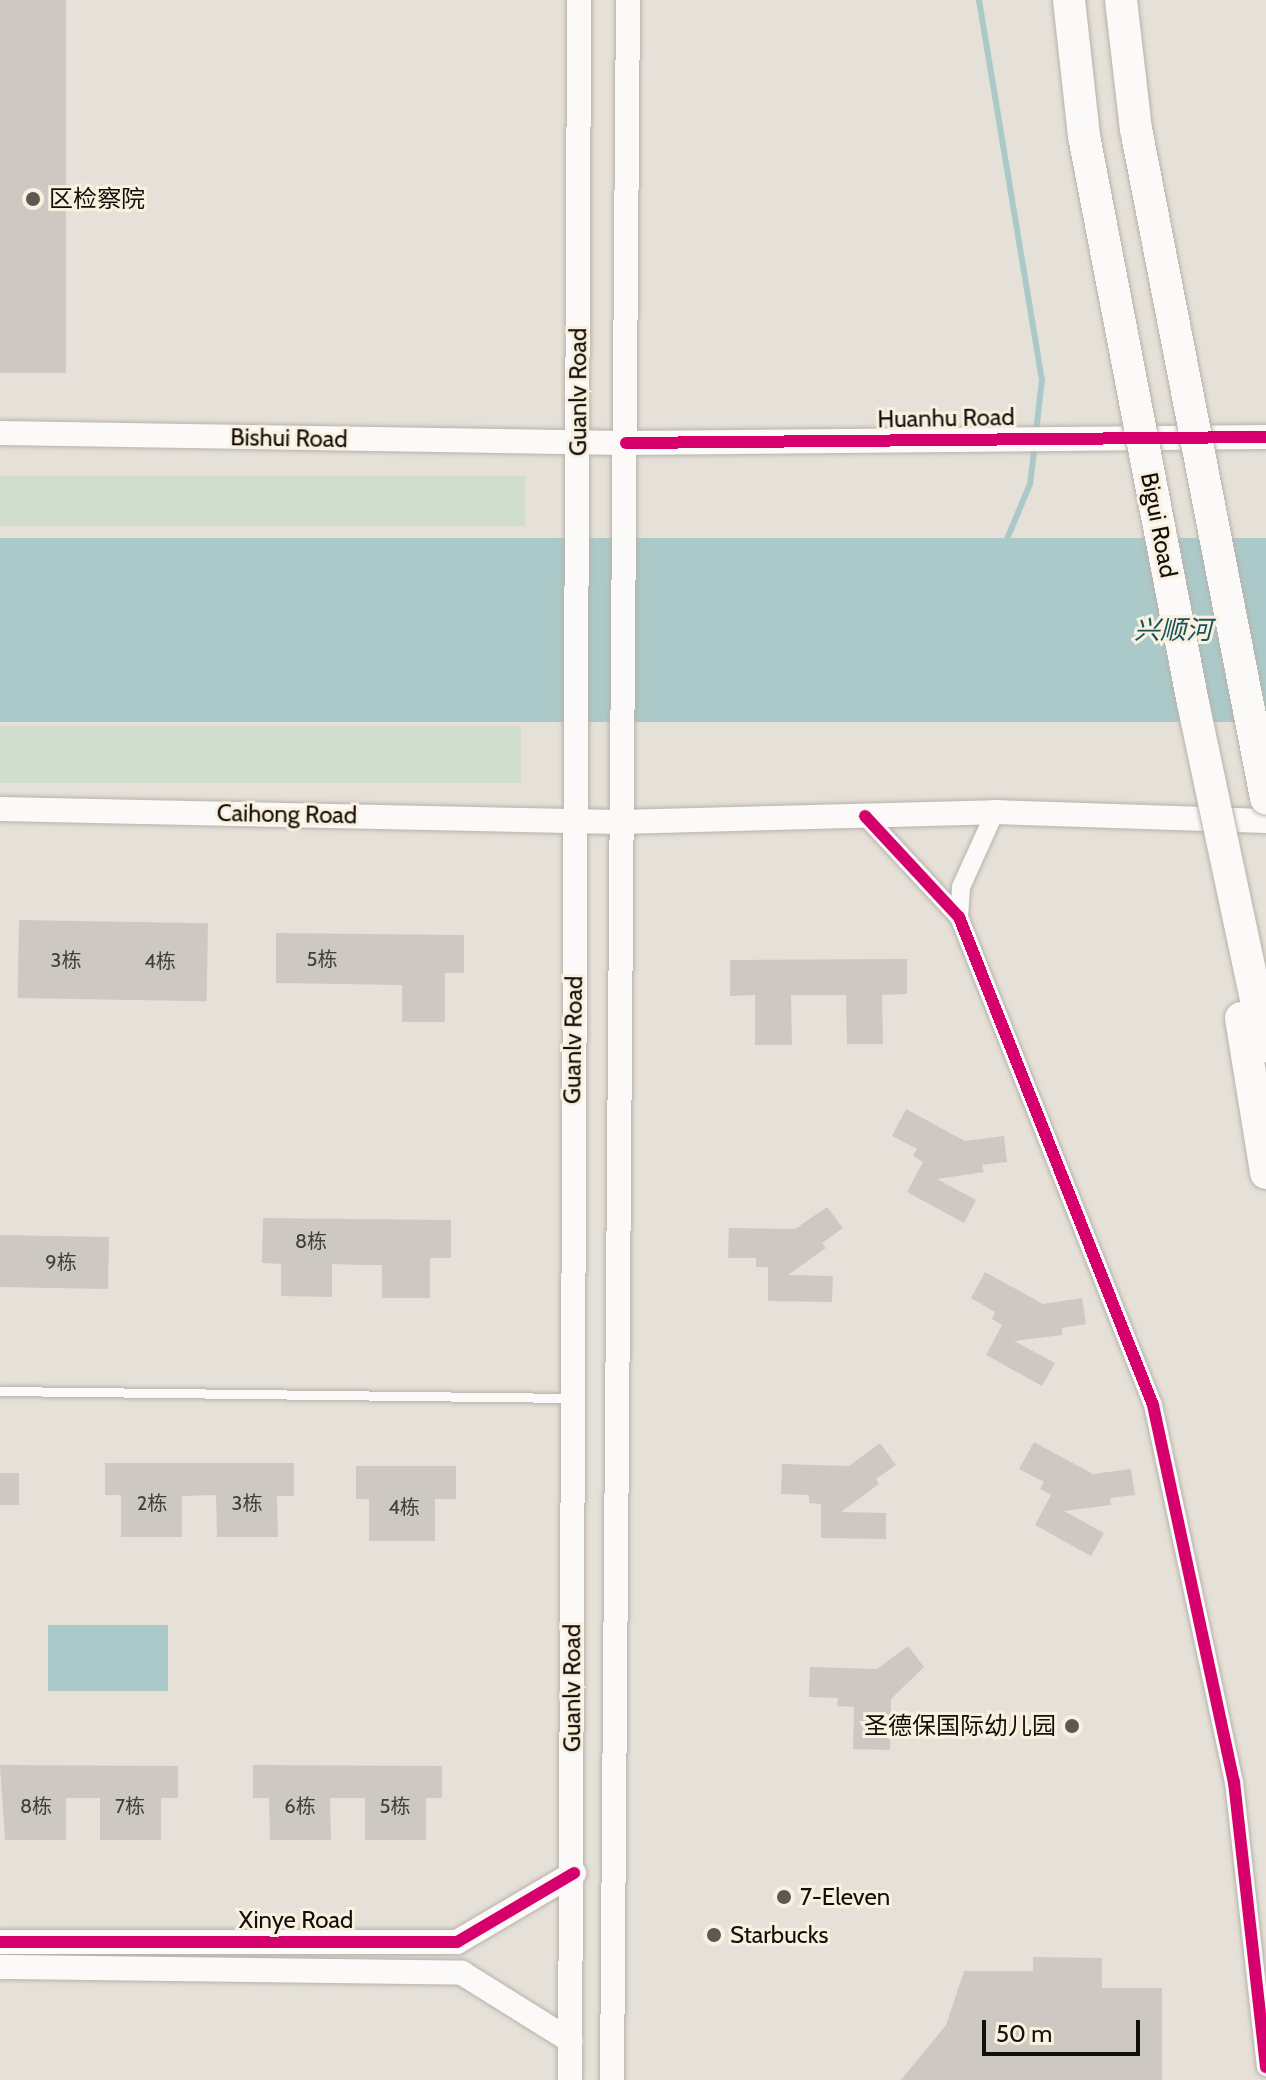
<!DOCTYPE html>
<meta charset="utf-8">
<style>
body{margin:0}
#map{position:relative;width:1266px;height:2080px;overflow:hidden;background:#e6e1d8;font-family:Cabin,"Noto Sans SC",sans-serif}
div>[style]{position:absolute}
.green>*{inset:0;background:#d1decf;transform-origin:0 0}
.water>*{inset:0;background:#acc9c9;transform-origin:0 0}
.stream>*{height:6px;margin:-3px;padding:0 3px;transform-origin:3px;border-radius:3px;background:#acc9c9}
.building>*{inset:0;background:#cdc8c1;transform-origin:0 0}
.roads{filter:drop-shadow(0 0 2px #b6b2ab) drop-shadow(0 0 2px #b6b2ab)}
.lane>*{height:9px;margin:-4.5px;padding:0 4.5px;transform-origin:4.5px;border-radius:4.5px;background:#fbfaf9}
.street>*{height:18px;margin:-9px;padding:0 9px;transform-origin:9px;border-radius:9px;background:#fbfaf9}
.secondary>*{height:24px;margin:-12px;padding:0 12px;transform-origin:12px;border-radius:12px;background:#fbfaf9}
.bridges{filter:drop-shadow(0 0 2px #b6b2ab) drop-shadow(0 0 2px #b6b2ab)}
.highway-bridge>*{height:32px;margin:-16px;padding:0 16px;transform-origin:16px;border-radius:16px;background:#fbfaf9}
.cycleway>*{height:12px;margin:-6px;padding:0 6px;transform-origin:6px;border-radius:6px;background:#d6006c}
.dots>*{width:22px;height:22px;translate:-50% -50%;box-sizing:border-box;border:4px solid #f9f0df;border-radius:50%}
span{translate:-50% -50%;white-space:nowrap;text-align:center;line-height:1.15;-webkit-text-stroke:6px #f9f0df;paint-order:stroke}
.number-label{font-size:20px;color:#423e39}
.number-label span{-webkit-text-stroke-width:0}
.poi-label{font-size:24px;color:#120f0a}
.left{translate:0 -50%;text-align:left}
.right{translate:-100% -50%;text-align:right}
.street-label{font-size:24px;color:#120f0a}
.water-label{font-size:26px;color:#145359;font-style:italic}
.scale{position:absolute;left:982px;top:2020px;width:158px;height:36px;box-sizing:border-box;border:4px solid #120f0a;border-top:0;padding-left:10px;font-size:24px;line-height:28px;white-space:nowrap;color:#120f0a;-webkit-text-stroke:6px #f9f0df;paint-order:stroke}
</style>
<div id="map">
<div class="green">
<div style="left:0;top:476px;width:525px;height:50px"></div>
<div style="left:0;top:726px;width:521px;height:57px"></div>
</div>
<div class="water">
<div style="left:1266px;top:538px;width:184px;height:1266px;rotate:90deg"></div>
<div style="left:48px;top:1625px;width:120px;height:66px"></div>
</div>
<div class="stream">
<div style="left:979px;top:0;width:385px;rotate:80.6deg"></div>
<div style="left:1042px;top:380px;width:52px;rotate:96.6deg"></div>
<div style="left:1004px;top:546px;width:67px;rotate:-67.2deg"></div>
<div style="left:1030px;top:484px;width:41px;rotate:-83deg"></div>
</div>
<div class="building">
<div style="left:0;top:0;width:66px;height:373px"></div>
<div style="left:19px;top:920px;width:189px;height:78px;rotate:1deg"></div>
<div style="clip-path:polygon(276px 933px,464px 935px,464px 973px,445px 973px,445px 1022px,402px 1022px,402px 985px,276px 983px)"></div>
<div style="clip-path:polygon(907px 959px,907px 994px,882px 995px,883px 1044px,847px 1044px,846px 995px,791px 995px,792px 1045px,755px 1045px,755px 995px,730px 996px,730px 960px)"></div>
<div style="clip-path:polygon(906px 1109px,965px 1141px,1004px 1136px,1007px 1162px,982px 1165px,984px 1172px,937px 1179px,976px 1200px,964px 1223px,907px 1192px,923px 1162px,913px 1156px,917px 1149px,892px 1136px)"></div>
<div style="clip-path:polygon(827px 1207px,843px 1228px,822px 1243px,826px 1248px,788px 1275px,833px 1276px,832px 1302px,768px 1301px,768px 1267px,756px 1267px,756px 1258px,728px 1258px,729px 1228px,795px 1229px)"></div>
<div style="clip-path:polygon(263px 1218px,451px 1220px,451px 1258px,430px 1258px,430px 1298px,382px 1298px,382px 1265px,360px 1265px,332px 1264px,332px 1297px,281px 1296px,281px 1264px,262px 1263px)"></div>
<div style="left:0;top:1235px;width:109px;height:52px;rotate:1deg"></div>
<div style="clip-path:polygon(985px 1272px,1043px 1304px,1082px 1298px,1086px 1324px,1062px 1328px,1062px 1335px,1014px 1341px,1055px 1363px,1042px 1386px,986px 1355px,1002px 1325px,992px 1319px,995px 1312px,971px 1298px)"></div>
<div style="clip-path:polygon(1034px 1442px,1093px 1474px,1131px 1469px,1135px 1495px,1110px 1498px,1111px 1505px,1064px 1511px,1104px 1533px,1091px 1556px,1035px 1525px,1051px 1495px,1040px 1489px,1044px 1482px,1019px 1469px)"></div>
<div style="clip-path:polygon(880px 1443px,896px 1465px,876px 1479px,879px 1484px,841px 1512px,886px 1513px,886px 1539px,821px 1538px,821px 1504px,809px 1503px,809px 1495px,781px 1494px,782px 1464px,849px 1466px)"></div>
<div style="clip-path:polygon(105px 1463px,294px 1463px,294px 1496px,277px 1496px,278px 1537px,217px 1537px,216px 1495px,182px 1496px,182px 1537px,121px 1537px,121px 1495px,105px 1495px)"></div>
<div style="clip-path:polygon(356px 1466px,456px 1466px,456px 1499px,435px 1499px,435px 1541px,369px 1541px,369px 1499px,356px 1499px)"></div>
<div style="left:0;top:1473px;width:19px;height:32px"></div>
<div style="clip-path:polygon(908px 1646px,924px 1667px,891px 1699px,890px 1750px,853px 1749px,854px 1707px,837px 1706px,838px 1698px,809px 1697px,810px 1667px,877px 1669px)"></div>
<div style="clip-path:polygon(0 1765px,178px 1766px,178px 1798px,161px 1798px,161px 1840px,100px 1840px,100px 1798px,66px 1798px,66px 1840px,5px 1840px)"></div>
<div style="clip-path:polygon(253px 1765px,442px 1766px,442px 1798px,426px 1798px,426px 1840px,365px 1840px,365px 1798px,330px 1798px,331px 1840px,270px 1840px,269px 1798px,253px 1798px)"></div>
<div style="clip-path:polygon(1033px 1957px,1102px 1958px,1102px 1988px,1162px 1988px,1162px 2080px,901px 2080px,946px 2025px,964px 1971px,1033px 1971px)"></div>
</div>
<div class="roads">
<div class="lane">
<div style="left:0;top:1391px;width:570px;rotate:0.7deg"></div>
</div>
<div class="street">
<div style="left:865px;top:816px;width:138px;rotate:47.1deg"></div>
<div style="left:959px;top:917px;width:525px;rotate:68.32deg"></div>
<div style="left:1153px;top:1405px;width:386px;rotate:77.9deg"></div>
<div style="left:1234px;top:1782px;width:287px;rotate:83.6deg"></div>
<div style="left:959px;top:917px;width:30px;rotate:-86deg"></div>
<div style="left:961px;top:887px;width:82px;rotate:-65.6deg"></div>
</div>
<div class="secondary">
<div style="left:0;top:433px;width:626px;rotate:0.92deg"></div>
<div style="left:626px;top:443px;width:640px;rotate:-0.54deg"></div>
<div style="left:0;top:809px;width:619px;rotate:1.2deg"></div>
<div style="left:619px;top:822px;width:376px;rotate:-1.5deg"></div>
<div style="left:995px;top:812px;width:271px;rotate:1.9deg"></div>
<div style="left:0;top:1942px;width:457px"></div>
<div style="left:457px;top:1942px;width:136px;rotate:-30.5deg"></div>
<div style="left:0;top:1967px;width:462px;rotate:0.7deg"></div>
<div style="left:462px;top:1973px;width:128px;rotate:32deg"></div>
<div style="left:570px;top:2080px;width:2080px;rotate:-89.75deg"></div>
<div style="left:612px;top:2080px;width:2080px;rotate:-89.56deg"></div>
</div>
</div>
<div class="bridges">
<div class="highway-bridge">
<div style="left:1069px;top:0;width:137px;rotate:83.7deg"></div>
<div style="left:1084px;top:136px;width:577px;rotate:79.12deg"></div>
<div style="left:1193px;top:703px;width:351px;rotate:78deg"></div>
<div style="left:1121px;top:0;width:130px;rotate:83.4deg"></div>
<div style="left:1136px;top:129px;width:682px;rotate:79deg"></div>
<div style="left:1241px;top:1018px;width:157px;rotate:80.8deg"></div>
</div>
</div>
<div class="cycleway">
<div style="left:626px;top:443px;width:640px;rotate:-0.54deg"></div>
<div style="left:865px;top:816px;width:138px;rotate:47.1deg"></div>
<div style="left:959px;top:917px;width:525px;rotate:68.32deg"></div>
<div style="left:1153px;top:1405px;width:386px;rotate:77.9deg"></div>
<div style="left:1234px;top:1782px;width:287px;rotate:83.6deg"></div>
<div style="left:0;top:1942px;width:457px"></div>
<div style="left:457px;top:1942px;width:136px;rotate:-30.5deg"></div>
</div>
<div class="dots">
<div style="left:33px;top:199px;background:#5c5852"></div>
<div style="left:1072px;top:1726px;background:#5c5852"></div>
<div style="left:784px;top:1897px;background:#5c5852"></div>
<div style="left:714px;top:1935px;background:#5c5852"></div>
</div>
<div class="number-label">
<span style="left:322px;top:959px">5栋</span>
<span style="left:66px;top:960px">3栋</span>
<span style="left:160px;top:961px">4栋</span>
<span style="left:311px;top:1241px">8栋</span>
<span style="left:61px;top:1262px">9栋</span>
<span style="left:152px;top:1503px">2栋</span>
<span style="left:247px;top:1503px">3栋</span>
<span style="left:404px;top:1507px">4栋</span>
<span style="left:36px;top:1806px">8栋</span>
<span style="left:130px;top:1806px">7栋</span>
<span style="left:300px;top:1806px">6栋</span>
<span style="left:395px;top:1806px">5栋</span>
</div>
<div class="poi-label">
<span class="left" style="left:49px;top:199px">区检察院</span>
<span class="right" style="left:1056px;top:1726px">圣德保国际幼儿园</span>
<span class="left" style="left:800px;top:1897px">7-Eleven</span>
<span class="left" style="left:730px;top:1935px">Starbucks</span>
</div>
<div class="street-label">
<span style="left:578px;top:392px;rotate:-90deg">Guanlv Road</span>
<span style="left:946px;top:418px;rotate:-1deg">Huanhu Road</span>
<span style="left:289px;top:438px;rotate:1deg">Bishui Road</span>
<span style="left:1159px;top:525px;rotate:79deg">Bigui Road</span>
<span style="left:287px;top:814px;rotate:1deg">Caihong Road</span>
<span style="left:573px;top:1040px;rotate:-89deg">Guanlv Road</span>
<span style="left:572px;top:1688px;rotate:-90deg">Guanlv Road</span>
<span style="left:296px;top:1920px">Xinye Road</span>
</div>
<div class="water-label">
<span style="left:1173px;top:631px">兴顺河</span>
</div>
<div class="scale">50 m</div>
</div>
